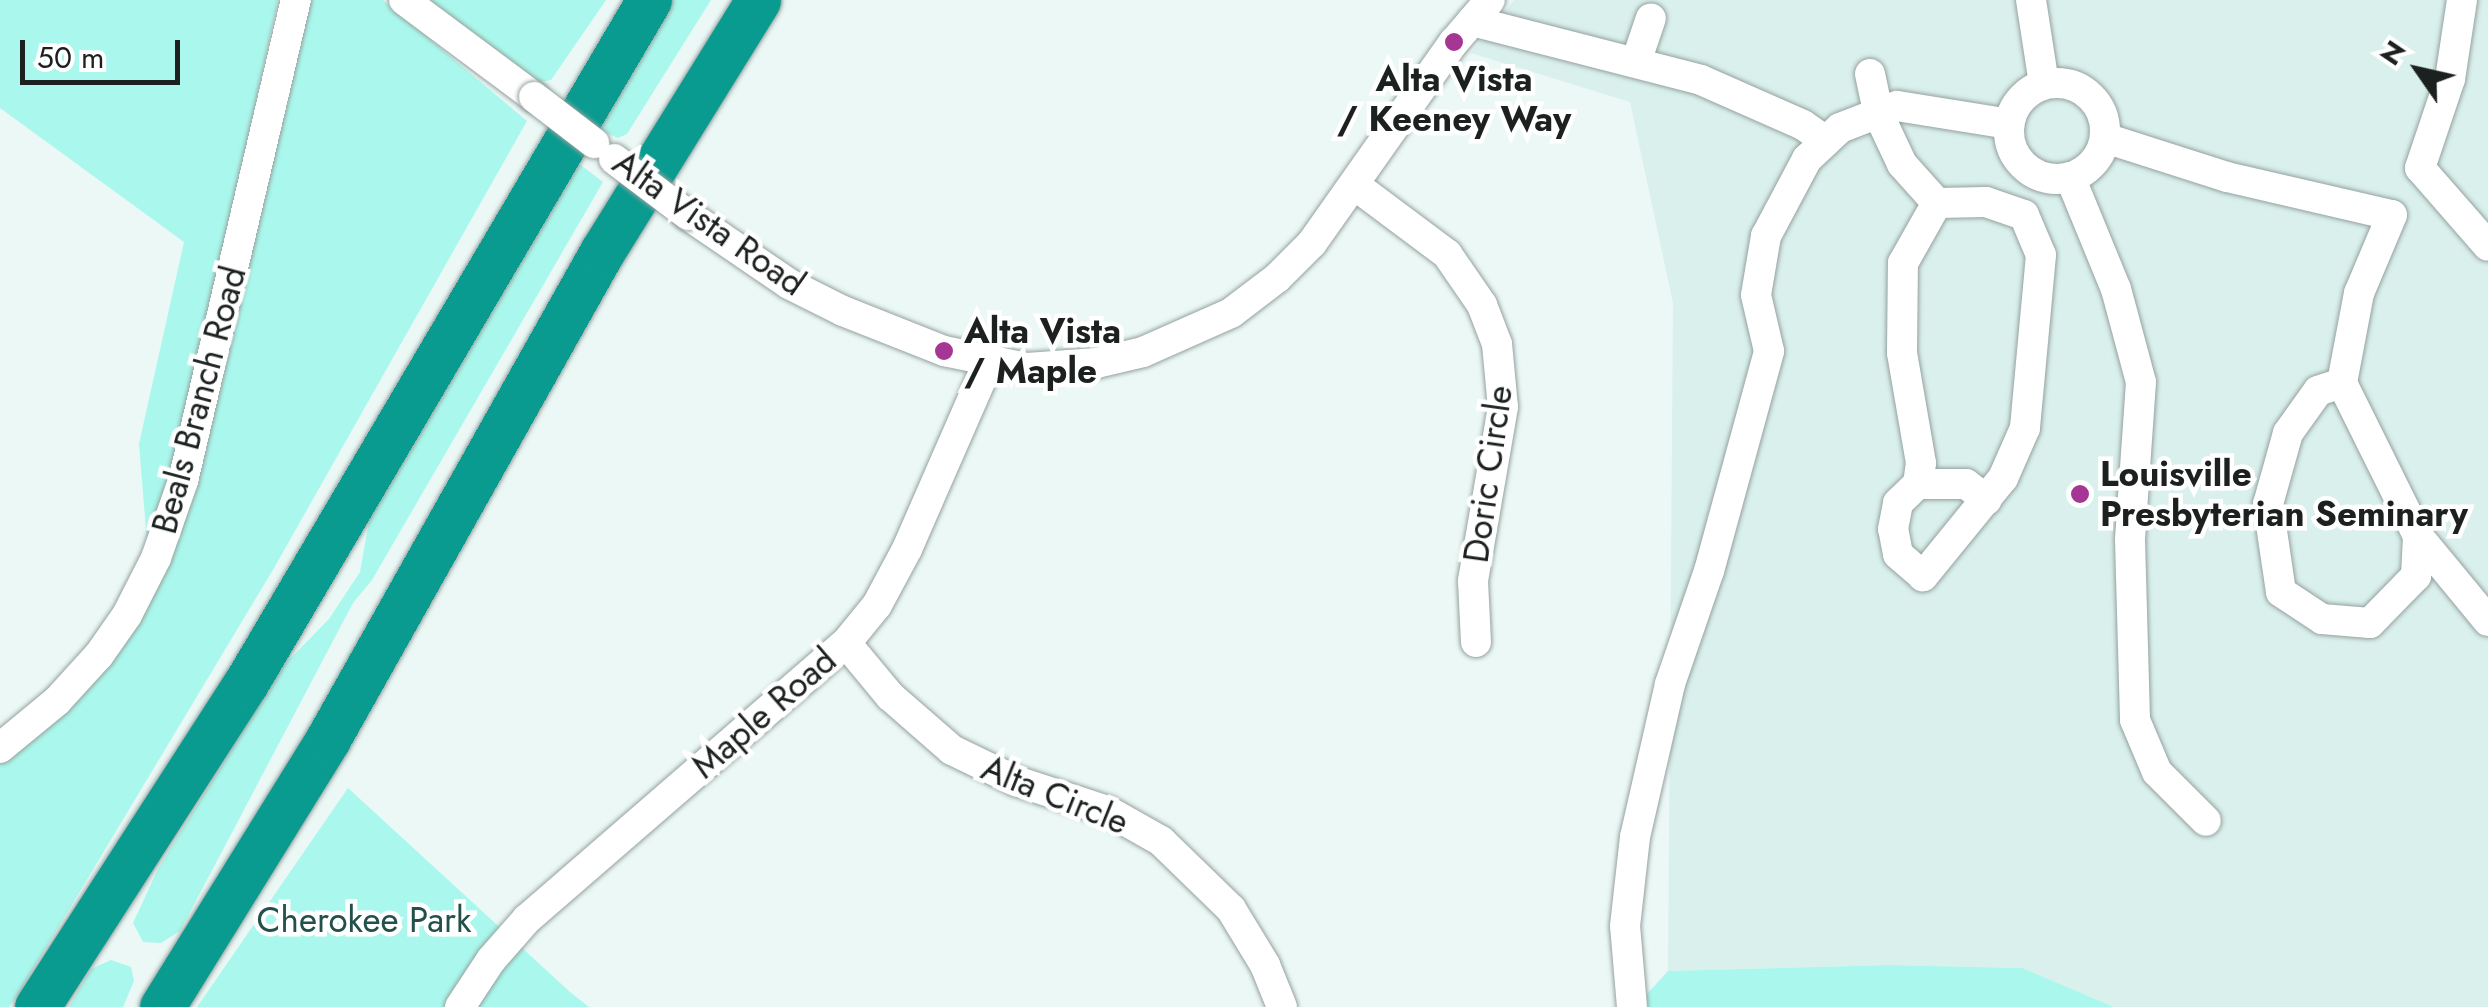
<!DOCTYPE html>
<style>
body{margin:0}
#map{position:relative;width:2488px;height:1007px;overflow:hidden;background:#ebf8f6;font-family:Jost,sans-serif}
div>[style]{position:absolute}
.built>*{inset:0;background:#d9f0ec}
.green>*{inset:0;background:#aaf8ed}
.roads{filter:drop-shadow(0 0 2px #95a19f) drop-shadow(0 0 2px #95a19f)}
.minor>*{height:30px;margin:-15px;padding:0 15px;transform-origin:15px;border-radius:15px;background:#fff}
.minor>.ring{margin:-15px;padding:0;box-sizing:content-box;background:none;border:30px solid #fff;border-radius:50%}
.highway>*{height:45px;margin:-22.5px;padding:0 22.5px;transform-origin:22.5px;border-radius:22.5px;background:#099b90}
.bridges{filter:drop-shadow(0 0 2px #95a19f) drop-shadow(0 0 2px #95a19f)}
.minor-bridge>*{height:30px;margin:-15px;padding:0 15px;transform-origin:15px;border-radius:15px;background:#fff}
.dots>*{width:28px;height:28px;translate:-50% -50%;box-sizing:border-box;border:5px solid #fff;border-radius:50%}
span{translate:-50% -50%;white-space:nowrap;text-align:center;line-height:1.15;-webkit-text-stroke:9px #fff;paint-order:stroke}
.poi-label{font-size:35px;color:#1c2120;font-weight:700}
.left{translate:0 -50%;text-align:left}
.street-label{font-size:35px;color:#1c2120}
.park-label{font-size:35px;color:#23504b}
.north{position:absolute;left:2368px;top:20px;width:100px;height:100px;-webkit-text-stroke:8px #fff;paint-order:stroke;rotate:304deg;font-size:28px;font-weight:700;line-height:40px;text-align:center;color:#1c2120}
.north::after{content:'';display:block;margin:auto;width:35px;height:45px;background:#1c2120;clip-path:polygon(50% 0,100% 100%,50% 72%,0 100%)}
.scale{position:absolute;left:20px;top:40px;width:160px;height:45px;box-sizing:border-box;border:5px solid #1c2120;border-top:0;padding-left:12px;font-size:30px;line-height:35px;white-space:nowrap;color:#1c2120;-webkit-text-stroke:8px #fff;paint-order:stroke}
</style>
<div id="map">
<div class="built">
<div style="clip-path:polygon(1514px 0,2488px 0,2488px 1007px,2114px 1007px,2021px 968px,1888px 965px,1668px 971px,1673px 303px,1630px 102px,1471px 53px)"></div>
</div>
<div class="green">
<div style="clip-path:polygon(0 0,278px 0,197px 374px,161px 509px,147px 542px,139px 444px,184px 242px,0 108px)"></div>
<div style="clip-path:polygon(307px 0,383px 0,527px 121px,274px 568px,20px 991px,9px 1007px,0 1007px,0 758px,147px 598px)"></div>
<div style="clip-path:polygon(424px 0,606px 0,551px 80px,536px 83px)"></div>
<div style="clip-path:polygon(667px 0,711px 0,627px 134px,618px 138px,597px 129px)"></div>
<div style="clip-path:polygon(578px 163px,603px 182px,372px 580px,353px 603px,180px 931px,161px 943px,143px 942px,133px 923px,158px 869px,283px 666px,329px 619px,360px 572px,373px 499px)"></div>
<div style="clip-path:polygon(348px 788px,570px 992px,589px 1007px,197px 1007px)"></div>
<div style="clip-path:polygon(111px 960px,131px 967px,134px 981px,123px 1007px,69px 1007px,91px 969px)"></div>
<div style="clip-path:polygon(1888px 965px,2022px 968px,2114px 1007px,1635px 1007px,1668px 971px)"></div>
</div>
<div class="roads">
<div class="minor">
<div style="left:404px;top:0;width:162px;rotate:36.7deg"></div>
<div style="left:2031px;top:0;width:85px;rotate:81.2deg"></div>
<div style="left:2462px;top:0;width:80px;rotate:98.6deg"></div>
<div style="left:2450px;top:79px;width:94px;rotate:108.6deg"></div>
<div style="left:2420px;top:168px;width:103px;rotate:48.9deg"></div>
<div style="left:1472px;top:21px;width:236px;rotate:14.4deg"></div>
<div style="left:1701px;top:80px;width:111px;rotate:23.8deg"></div>
<div style="left:1803px;top:125px;width:28px;rotate:35deg"></div>
<div style="left:1636px;top:62px;width:46px;rotate:-71.2deg"></div>
<div style="left:1870px;top:74px;width:40px;rotate:78deg"></div>
<div style="left:1878px;top:113px;width:56px;rotate:64.8deg"></div>
<div style="left:1902px;top:164px;width:52px;rotate:48.1deg"></div>
<div class="ring" style="left:2009px;top:83px;width:66px;height:66px"></div>
<div style="left:2105px;top:138px;width:128px;rotate:17.7deg"></div>
<div style="left:2227px;top:177px;width:169px;rotate:13deg"></div>
<div style="left:2392px;top:215px;width:85px;rotate:112.9deg"></div>
<div style="left:2359px;top:293px;width:92px;rotate:100.7deg"></div>
<div style="left:2342px;top:383px;width:171px;rotate:63.6deg"></div>
<div style="left:2418px;top:536px;width:110px;rotate:50.5deg"></div>
<div style="left:2070px;top:177px;width:121px;rotate:67.7deg"></div>
<div style="left:2116px;top:289px;width:96px;rotate:75deg"></div>
<div style="left:2141px;top:382px;width:158px;rotate:94deg"></div>
<div style="left:2130px;top:540px;width:180px;rotate:88.4deg"></div>
<div style="left:2135px;top:720px;width:56px;rotate:67.1deg"></div>
<div style="left:2157px;top:772px;width:69px;rotate:45deg"></div>
<div style="left:1356px;top:186px;width:114px;rotate:36.8deg"></div>
<div style="left:1447px;top:254px;width:62px;rotate:55.5deg"></div>
<div style="left:1482px;top:305px;width:42px;rotate:69deg"></div>
<div style="left:1497px;top:344px;width:63px;rotate:84.6deg"></div>
<div style="left:1503px;top:407px;width:177px;rotate:99.8deg"></div>
<div style="left:1473px;top:581px;width:61px;rotate:87.2deg"></div>
<div style="left:1986px;top:202px;width:40px;rotate:18.9deg"></div>
<div style="left:2024px;top:215px;width:43px;rotate:67deg"></div>
<div style="left:2041px;top:255px;width:174px;rotate:95.3deg"></div>
<div style="left:2025px;top:428px;width:55px;rotate:113.7deg"></div>
<div style="left:2003px;top:478px;width:127px;rotate:129.2deg"></div>
<div style="left:1923px;top:576px;width:33px;rotate:-139deg"></div>
<div style="left:1898px;top:554px;width:25px;rotate:-101deg"></div>
<div style="left:1893px;top:529px;width:26px;rotate:-79deg"></div>
<div style="left:1898px;top:503px;width:28px;rotate:-44deg"></div>
<div style="left:1918px;top:484px;width:21px;rotate:-82deg"></div>
<div style="left:1921px;top:463px;width:112px;rotate:-99.8deg"></div>
<div style="left:1902px;top:353px;width:90px;rotate:-89.4deg"></div>
<div style="left:1903px;top:263px;width:69px;rotate:-60.5deg"></div>
<div style="left:1937px;top:203px;width:49px;rotate:-1.2deg"></div>
<div style="left:688px;top:215px;width:122px;rotate:34.3deg"></div>
<div style="left:789px;top:284px;width:60px;rotate:26.6deg"></div>
<div style="left:843px;top:311px;width:109px;rotate:21.6deg"></div>
<div style="left:944px;top:351px;width:85px;rotate:11.6deg"></div>
<div style="left:1027px;top:368px;width:70px;rotate:-4.1deg"></div>
<div style="left:1097px;top:363px;width:47px;rotate:-13.4deg"></div>
<div style="left:1143px;top:352px;width:96px;rotate:-23.9deg"></div>
<div style="left:1231px;top:313px;width:58px;rotate:-37.3deg"></div>
<div style="left:1277px;top:278px;width:49px;rotate:-45deg"></div>
<div style="left:1312px;top:243px;width:246px;rotate:-54.8deg"></div>
<div style="left:1454px;top:42px;width:55px;rotate:-49.4deg"></div>
<div style="left:2342px;top:383px;width:25px;rotate:162deg"></div>
<div style="left:2318px;top:391px;width:52px;rotate:125.5deg"></div>
<div style="left:2288px;top:433px;width:74px;rotate:105.7deg"></div>
<div style="left:2268px;top:504px;width:89px;rotate:81.6deg"></div>
<div style="left:2281px;top:592px;width:49px;rotate:33.4deg"></div>
<div style="left:2322px;top:619px;width:48px;rotate:4.8deg"></div>
<div style="left:2370px;top:623px;width:66px;rotate:-45.6deg"></div>
<div style="left:2416px;top:576px;width:40px;rotate:-87.1deg"></div>
<div style="left:1918px;top:484px;width:48px"></div>
<div style="left:1966px;top:484px;width:26px;rotate:37deg"></div>
<div style="left:846px;top:643px;width:69px;rotate:50.3deg"></div>
<div style="left:890px;top:696px;width:82px;rotate:41.1deg"></div>
<div style="left:952px;top:750px;width:71px;rotate:25.8deg"></div>
<div style="left:1016px;top:781px;width:97px;rotate:18.1deg"></div>
<div style="left:1108px;top:811px;width:61px;rotate:29.5deg"></div>
<div style="left:1161px;top:841px;width:98px;rotate:44.2deg"></div>
<div style="left:1231px;top:909px;width:66px;rotate:58.7deg"></div>
<div style="left:1265px;top:965px;width:45px;rotate:68deg"></div>
<div style="left:0;top:748px;width:74px;rotate:-39.5deg"></div>
<div style="left:57px;top:701px;width:62px;rotate:-47.6deg"></div>
<div style="left:99px;top:655px;width:49px;rotate:-55deg"></div>
<div style="left:127px;top:615px;width:64px;rotate:-63deg"></div>
<div style="left:156px;top:558px;width:82px;rotate:-70.7deg"></div>
<div style="left:183px;top:481px;width:494px;rotate:-76.8deg"></div>
<div style="left:460px;top:1007px;width:56px;rotate:-56.6deg"></div>
<div style="left:491px;top:960px;width:55px;rotate:-48.7deg"></div>
<div style="left:527px;top:919px;width:422px;rotate:-40.9deg"></div>
<div style="left:846px;top:643px;width:49px;rotate:-50.8deg"></div>
<div style="left:877px;top:605px;width:64px;rotate:-61.8deg"></div>
<div style="left:907px;top:549px;width:205px;rotate:-66.4deg"></div>
<div style="left:1632px;top:1007px;width:81px;rotate:-94.9deg"></div>
<div style="left:1625px;top:926px;width:90px;rotate:-83.6deg"></div>
<div style="left:1635px;top:837px;width:157px;rotate:-77.1deg"></div>
<div style="left:1670px;top:684px;width:120px;rotate:-71deg"></div>
<div style="left:1709px;top:571px;width:228px;rotate:-74.7deg"></div>
<div style="left:1769px;top:351px;width:57px;rotate:-103.1deg"></div>
<div style="left:1756px;top:295px;width:60px;rotate:-80.4deg"></div>
<div style="left:1766px;top:236px;width:87px;rotate:-62deg"></div>
<div style="left:1807px;top:159px;width:45px;rotate:-43.2deg"></div>
<div style="left:1840px;top:128px;width:61px;rotate:-21.1deg"></div>
<div style="left:1897px;top:106px;width:114px;rotate:9.1deg"></div>
</div>
<div class="highway">
<div style="left:37px;top:1007px;width:386px;rotate:-57.2deg"></div>
<div style="left:246px;top:683px;width:793px;rotate:-59.46deg"></div>
<div style="left:162px;top:1007px;width:315px;rotate:-58.2deg"></div>
<div style="left:328px;top:739px;width:559px;rotate:-60.64deg"></div>
<div style="left:602px;top:252px;width:296px;rotate:-58.2deg"></div>
</div>
</div>
<div class="bridges">
<div class="minor-bridge">
<div style="left:534px;top:97px;width:76px;rotate:37.5deg"></div>
<div style="left:614px;top:159px;width:93px;rotate:37.1deg"></div>
</div>
</div>
<div class="dots">
<div style="left:1454px;top:42px;background:#a63693"></div>
<div style="left:944px;top:351px;background:#a63693"></div>
<div style="left:2080px;top:494px;background:#a63693"></div>
</div>
<div class="poi-label">
<span style="left:1454px;top:99px">Alta Vista<br>/ Keeney Way</span>
<span class="left" style="left:964px;top:351px">Alta Vista<br>/ Maple</span>
<span class="left" style="left:2100px;top:494px">Louisville<br>Presbyterian Seminary</span>
</div>
<div class="street-label">
<span style="left:709px;top:223px;rotate:35deg">Alta Vista Road</span>
<span style="left:199px;top:400px;rotate:-75deg">Beals Branch Road</span>
<span style="left:1488px;top:474px;rotate:-82deg">Doric Circle</span>
<span style="left:764px;top:713px;rotate:-41deg">Maple Road</span>
<span style="left:1055px;top:795px;rotate:22deg">Alta Circle</span>
</div>
<div class="park-label">
<span style="left:364px;top:920px">Cherokee Park</span>
</div>
<div class="north">N</div>
<div class="scale">50 m</div>
</div>
